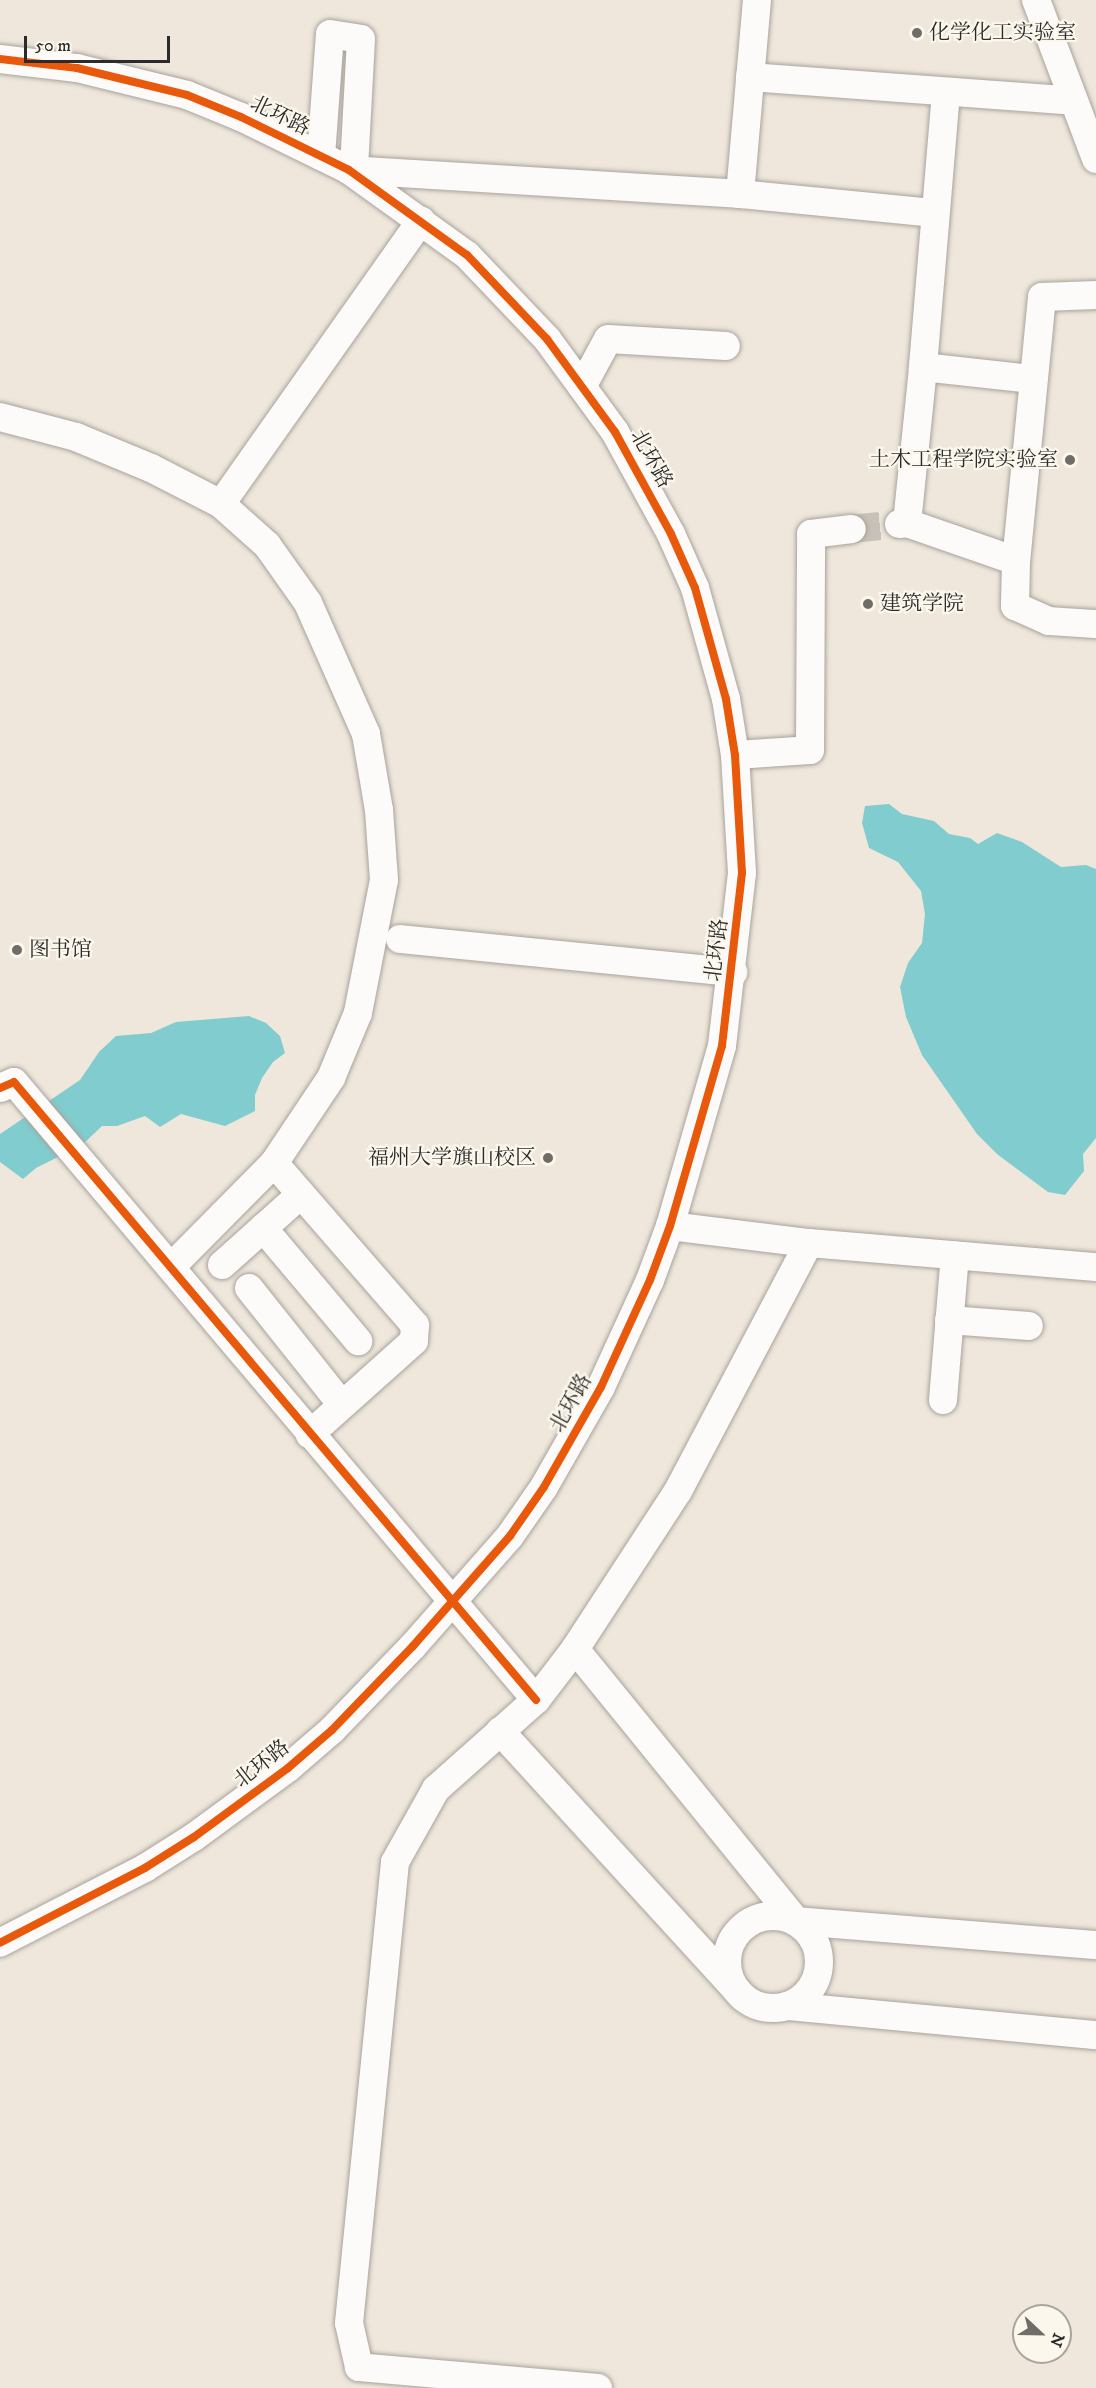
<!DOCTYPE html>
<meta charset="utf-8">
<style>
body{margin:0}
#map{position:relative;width:1096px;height:2388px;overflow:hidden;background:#efe7db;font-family:"IM FELL DW Pica","Noto Serif SC",serif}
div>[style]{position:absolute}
.water>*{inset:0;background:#81ccce}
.minor-tunnel>*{height:28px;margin-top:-14px;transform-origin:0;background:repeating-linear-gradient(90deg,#c8c1b8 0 28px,transparent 0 42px)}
.roads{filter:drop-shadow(0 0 2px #a8a39d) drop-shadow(0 0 2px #a8a39d)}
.minor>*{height:28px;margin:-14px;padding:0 14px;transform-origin:14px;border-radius:14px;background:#fdfbfa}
.minor>.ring{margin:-14px;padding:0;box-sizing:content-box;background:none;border:28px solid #fdfbfa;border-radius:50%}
.cycleway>*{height:8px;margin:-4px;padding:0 4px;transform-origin:4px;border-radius:4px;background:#e8590c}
.dots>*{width:16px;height:16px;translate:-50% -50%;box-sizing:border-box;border:3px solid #fbf7ec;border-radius:50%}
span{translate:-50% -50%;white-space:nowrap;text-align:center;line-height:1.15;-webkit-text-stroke:4.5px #fbf7ec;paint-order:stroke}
.poi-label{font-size:21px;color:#2b2b2b}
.left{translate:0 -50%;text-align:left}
.right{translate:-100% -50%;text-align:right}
.street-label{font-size:21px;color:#2b2b2b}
.north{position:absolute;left:1012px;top:2304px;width:60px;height:60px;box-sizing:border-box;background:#fbf7ec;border:2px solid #a8a59f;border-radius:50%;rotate:112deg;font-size:16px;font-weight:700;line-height:24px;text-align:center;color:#2b2b2b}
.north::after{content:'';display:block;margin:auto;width:21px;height:27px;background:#706d69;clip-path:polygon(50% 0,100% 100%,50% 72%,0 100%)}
.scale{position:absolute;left:24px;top:36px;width:146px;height:27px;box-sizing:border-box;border:3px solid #2b2b2b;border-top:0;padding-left:8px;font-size:18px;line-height:21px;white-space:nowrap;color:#2b2b2b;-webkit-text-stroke:4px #fbf7ec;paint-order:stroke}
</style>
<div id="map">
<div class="water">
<div style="clip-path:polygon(889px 804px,902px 814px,934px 821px,949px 834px,970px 838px,978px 844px,997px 833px,1022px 842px,1061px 867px,1086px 865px,1096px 869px,1096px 1138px,1083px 1154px,1084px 1171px,1065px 1195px,1048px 1192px,997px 1154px,977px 1134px,922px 1055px,906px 1017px,900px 987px,908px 963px,922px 943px,925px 914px,921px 891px,898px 862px,869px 848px,862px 823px,865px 806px)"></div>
<div style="clip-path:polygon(249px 1016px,266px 1023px,280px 1036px,285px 1053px,273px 1062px,262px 1078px,255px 1095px,255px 1111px,225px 1126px,181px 1114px,160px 1127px,145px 1116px,117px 1126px,102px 1126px,82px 1145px,36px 1168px,23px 1179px,0 1162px,0 1134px,80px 1080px,99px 1052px,116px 1036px,151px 1033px,176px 1022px)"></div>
</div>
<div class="minor-tunnel">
<div style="left:852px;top:529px;width:47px;rotate:-6.1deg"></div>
</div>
<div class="roads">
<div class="minor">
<div style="left:1036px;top:0;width:170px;rotate:69.3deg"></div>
<div style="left:0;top:59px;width:78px;rotate:6.7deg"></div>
<div style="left:77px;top:68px;width:113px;rotate:13.8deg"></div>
<div style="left:187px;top:95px;width:58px;rotate:22.2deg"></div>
<div style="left:241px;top:117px;width:120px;rotate:26.1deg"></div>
<div style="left:349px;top:170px;width:145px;rotate:35.8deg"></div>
<div style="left:467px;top:255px;width:116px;rotate:46.4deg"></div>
<div style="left:547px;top:339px;width:115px;rotate:53.8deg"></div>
<div style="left:615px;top:432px;width:116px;rotate:61.2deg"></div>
<div style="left:671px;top:534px;width:59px;rotate:66deg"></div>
<div style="left:695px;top:588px;width:115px;rotate:74.4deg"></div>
<div style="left:726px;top:699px;width:57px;rotate:80.9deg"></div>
<div style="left:735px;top:755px;width:118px;rotate:86.6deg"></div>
<div style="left:742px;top:873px;width:174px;rotate:96.6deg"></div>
<div style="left:722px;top:1046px;width:187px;rotate:106.1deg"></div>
<div style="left:670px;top:1226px;width:58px;rotate:110.3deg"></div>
<div style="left:650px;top:1280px;width:118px;rotate:114.6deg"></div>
<div style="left:601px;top:1387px;width:115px;rotate:119.7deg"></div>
<div style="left:544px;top:1487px;width:60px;rotate:124.8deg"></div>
<div style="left:510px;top:1536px;width:147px;rotate:131.4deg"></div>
<div style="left:413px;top:1646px;width:117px;rotate:134deg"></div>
<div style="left:332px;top:1730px;width:58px;rotate:139.2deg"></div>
<div style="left:288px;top:1768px;width:117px;rotate:143.7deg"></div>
<div style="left:194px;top:1837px;width:58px;rotate:147.7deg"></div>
<div style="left:145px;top:1868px;width:163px;rotate:152.7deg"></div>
<div style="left:750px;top:77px;width:324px;rotate:4.2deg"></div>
<div style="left:946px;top:92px;width:276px;rotate:94.8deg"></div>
<div style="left:923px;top:367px;width:110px;rotate:6.3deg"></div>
<div style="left:321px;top:156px;width:122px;rotate:-85.8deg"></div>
<div style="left:330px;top:34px;width:31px;rotate:9deg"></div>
<div style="left:361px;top:39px;width:131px;rotate:93.1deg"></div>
<div style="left:349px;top:170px;width:392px;rotate:3.5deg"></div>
<div style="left:740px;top:194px;width:195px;rotate:5.6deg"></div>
<div style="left:740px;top:194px;width:195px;rotate:-85deg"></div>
<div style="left:1096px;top:295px;width:54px;rotate:177.9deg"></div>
<div style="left:1042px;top:297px;width:265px;rotate:95.6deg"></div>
<div style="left:1016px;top:561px;width:45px;rotate:91.3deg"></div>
<div style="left:1015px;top:606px;width:37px;rotate:24deg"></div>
<div style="left:1049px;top:621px;width:47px;rotate:3.7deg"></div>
<div style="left:583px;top:385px;width:52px;rotate:-61.5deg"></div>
<div style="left:608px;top:339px;width:118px;rotate:3.4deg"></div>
<div style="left:0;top:417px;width:79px;rotate:14.7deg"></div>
<div style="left:76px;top:437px;width:81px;rotate:22.5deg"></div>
<div style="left:151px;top:468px;width:79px;rotate:27.2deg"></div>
<div style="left:221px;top:504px;width:62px;rotate:41.7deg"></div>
<div style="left:267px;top:545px;width:71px;rotate:54.7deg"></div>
<div style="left:308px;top:603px;width:143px;rotate:66.1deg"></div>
<div style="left:366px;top:734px;width:77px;rotate:80.3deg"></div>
<div style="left:379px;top:810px;width:70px;rotate:85.9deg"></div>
<div style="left:384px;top:880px;width:136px;rotate:101.1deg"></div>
<div style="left:358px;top:1013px;width:70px;rotate:112.6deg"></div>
<div style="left:331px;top:1078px;width:102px;rotate:123.8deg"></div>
<div style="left:274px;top:1163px;width:146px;rotate:134.7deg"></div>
<div style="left:221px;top:504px;width:347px;rotate:-54.8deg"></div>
<div style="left:907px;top:523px;width:115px;rotate:19.2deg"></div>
<div style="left:899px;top:524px;width:8px;rotate:-7deg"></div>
<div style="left:907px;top:523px;width:157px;rotate:-84.1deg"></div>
<div style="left:735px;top:755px;width:75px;rotate:-3.8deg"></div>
<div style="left:810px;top:750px;width:216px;rotate:-89.7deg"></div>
<div style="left:811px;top:534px;width:41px;rotate:-7deg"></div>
<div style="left:400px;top:939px;width:335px;rotate:5.7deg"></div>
<div style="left:0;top:1088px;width:15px;rotate:-23deg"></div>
<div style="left:14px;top:1082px;width:809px;rotate:49.81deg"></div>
<div style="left:274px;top:1163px;width:215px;rotate:49deg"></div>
<div style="left:415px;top:1325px;width:16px;rotate:94deg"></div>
<div style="left:414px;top:1341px;width:140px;rotate:138.2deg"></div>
<div style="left:670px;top:1226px;width:140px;rotate:7deg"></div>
<div style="left:809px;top:1243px;width:288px;rotate:4.8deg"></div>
<div style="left:263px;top:1228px;width:148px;rotate:49.9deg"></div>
<div style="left:222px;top:1265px;width:106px;rotate:-41.9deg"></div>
<div style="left:249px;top:1288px;width:149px;rotate:51.5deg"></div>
<div style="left:949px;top:1320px;width:80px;rotate:4.3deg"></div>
<div style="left:943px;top:1400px;width:145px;rotate:-85.3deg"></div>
<div style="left:575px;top:1649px;width:350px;rotate:50.9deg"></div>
<div style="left:796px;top:1921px;width:301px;rotate:4.6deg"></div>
<div style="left:500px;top:1731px;width:360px;rotate:47.6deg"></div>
<div class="ring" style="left:727px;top:1916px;width:64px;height:64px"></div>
<div style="left:787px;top:2006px;width:310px;rotate:5.4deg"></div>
<div style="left:598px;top:2388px;width:240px;rotate:-175deg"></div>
<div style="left:359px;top:2367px;width:45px;rotate:-102.8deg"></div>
<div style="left:349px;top:2323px;width:463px;rotate:-84.3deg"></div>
<div style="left:395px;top:1862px;width:84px;rotate:-60.7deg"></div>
<div style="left:436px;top:1789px;width:134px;rotate:-41.7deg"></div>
<div style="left:536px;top:1700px;width:64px;rotate:-52.6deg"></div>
<div style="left:575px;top:1649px;width:189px;rotate:-56.9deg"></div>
<div style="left:678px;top:1491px;width:280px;rotate:-62.2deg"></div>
</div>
</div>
<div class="cycleway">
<div style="left:0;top:59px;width:78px;rotate:6.7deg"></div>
<div style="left:77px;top:68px;width:113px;rotate:13.8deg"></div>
<div style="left:187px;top:95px;width:58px;rotate:22.2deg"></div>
<div style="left:241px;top:117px;width:120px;rotate:26.1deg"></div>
<div style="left:349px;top:170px;width:145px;rotate:35.8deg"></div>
<div style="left:467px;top:255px;width:116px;rotate:46.4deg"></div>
<div style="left:547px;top:339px;width:115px;rotate:53.8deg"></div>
<div style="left:615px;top:432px;width:116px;rotate:61.2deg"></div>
<div style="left:671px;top:534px;width:59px;rotate:66deg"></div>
<div style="left:695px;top:588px;width:115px;rotate:74.4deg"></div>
<div style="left:726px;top:699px;width:57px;rotate:80.9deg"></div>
<div style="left:735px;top:755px;width:118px;rotate:86.6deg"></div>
<div style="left:742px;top:873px;width:174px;rotate:96.6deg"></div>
<div style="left:722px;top:1046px;width:187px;rotate:106.1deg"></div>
<div style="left:670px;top:1226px;width:58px;rotate:110.3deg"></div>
<div style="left:650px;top:1280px;width:118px;rotate:114.6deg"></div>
<div style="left:601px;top:1387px;width:115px;rotate:119.7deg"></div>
<div style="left:544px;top:1487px;width:60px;rotate:124.8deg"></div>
<div style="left:510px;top:1536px;width:147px;rotate:131.4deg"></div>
<div style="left:413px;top:1646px;width:117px;rotate:134deg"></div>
<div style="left:332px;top:1730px;width:58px;rotate:139.2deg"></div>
<div style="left:288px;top:1768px;width:117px;rotate:143.7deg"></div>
<div style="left:194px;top:1837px;width:58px;rotate:147.7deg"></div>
<div style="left:145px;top:1868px;width:163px;rotate:152.7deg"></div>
<div style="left:0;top:1088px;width:15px;rotate:-23deg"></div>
<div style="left:14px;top:1082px;width:809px;rotate:49.81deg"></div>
</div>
<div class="dots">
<div style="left:917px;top:33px;background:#706d69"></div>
<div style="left:1070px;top:460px;background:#706d69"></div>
<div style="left:868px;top:604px;background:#706d69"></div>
<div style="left:17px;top:950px;background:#706d69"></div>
<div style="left:548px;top:1158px;background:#706d69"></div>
</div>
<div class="poi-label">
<span class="left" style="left:929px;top:33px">化学化工实验室</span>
<span class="right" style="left:1058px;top:460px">土木工程学院实验室</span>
<span class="left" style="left:880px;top:604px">建筑学院</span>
<span class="left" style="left:29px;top:950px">图书馆</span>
<span class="right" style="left:536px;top:1158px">福州大学旗山校区</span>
</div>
<div class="street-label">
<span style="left:280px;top:116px;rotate:26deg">北环路</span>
<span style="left:651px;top:459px;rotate:61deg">北环路</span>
<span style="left:717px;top:950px;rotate:-83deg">北环路</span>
<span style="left:571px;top:1403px;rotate:-61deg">北环路</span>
<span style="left:262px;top:1764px;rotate:-38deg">北环路</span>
</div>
<div class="north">N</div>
<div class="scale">50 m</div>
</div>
